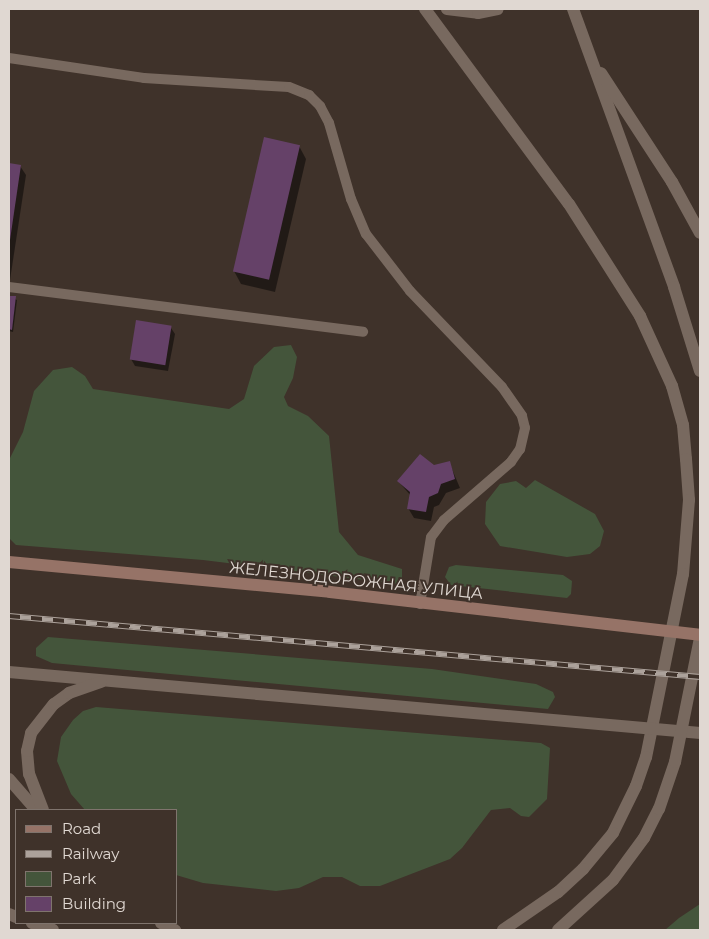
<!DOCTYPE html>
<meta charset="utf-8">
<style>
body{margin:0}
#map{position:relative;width:709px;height:939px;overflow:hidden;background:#3f322a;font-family:Montserrat,sans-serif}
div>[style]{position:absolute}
.green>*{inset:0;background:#44553b}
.shadow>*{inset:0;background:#0007}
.building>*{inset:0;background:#654168;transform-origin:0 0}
.service>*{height:10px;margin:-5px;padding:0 5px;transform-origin:5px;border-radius:5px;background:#78695f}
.tertiary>*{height:12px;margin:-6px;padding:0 6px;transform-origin:6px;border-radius:6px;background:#78695f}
.secondary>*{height:12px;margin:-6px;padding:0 6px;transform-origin:6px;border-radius:6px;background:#967367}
.rail>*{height:5.5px;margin-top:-2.75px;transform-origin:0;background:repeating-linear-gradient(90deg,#3f322a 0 11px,#aca29b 0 22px);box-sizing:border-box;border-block:1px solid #aca29b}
span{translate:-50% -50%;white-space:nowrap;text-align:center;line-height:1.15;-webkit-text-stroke:4px #3f322a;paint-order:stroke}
.street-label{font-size:16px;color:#e0d8d2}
.frame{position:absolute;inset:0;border:10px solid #e0d8d2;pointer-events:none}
.legend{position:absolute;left:15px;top:809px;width:162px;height:115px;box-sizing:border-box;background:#3f322a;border:1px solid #7f746d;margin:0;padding:6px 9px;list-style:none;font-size:15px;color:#e0d8d2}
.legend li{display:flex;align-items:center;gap:10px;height:25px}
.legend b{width:25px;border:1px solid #7f746d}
</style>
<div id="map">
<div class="green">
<div style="clip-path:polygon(291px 345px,297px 357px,293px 378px,284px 397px,288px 406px,308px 416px,329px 436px,339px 532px,358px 555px,402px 569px,402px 578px,397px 584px,203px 560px,16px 545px,9px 538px,9px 460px,23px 432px,34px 391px,53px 370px,72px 367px,85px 376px,93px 389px,229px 409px,244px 399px,254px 366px,274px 347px)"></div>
<div style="clip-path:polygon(535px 480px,595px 514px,604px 531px,600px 546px,590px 554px,567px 557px,500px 546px,485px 524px,486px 502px,500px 484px,516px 481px,526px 488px)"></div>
<div style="clip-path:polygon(456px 565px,563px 575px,572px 581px,571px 594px,567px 598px,451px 585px,445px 577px,449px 567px)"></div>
<div style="clip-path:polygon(48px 637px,432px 669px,536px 684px,553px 692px,555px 697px,548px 709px,52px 663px,36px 656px,36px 648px)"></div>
<div style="clip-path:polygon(96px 707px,541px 743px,550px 748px,547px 799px,529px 817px,521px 816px,510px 808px,491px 810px,462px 848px,450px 859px,380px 886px,360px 886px,342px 877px,323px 877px,299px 888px,276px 891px,203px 883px,176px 875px,176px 810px,85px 810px,71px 794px,57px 761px,61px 737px,73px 720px,83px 711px)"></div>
<div style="clip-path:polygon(700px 904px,700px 930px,665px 930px,679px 918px)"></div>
</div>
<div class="shadow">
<div style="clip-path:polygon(299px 146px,306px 159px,275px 292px,241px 284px,234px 271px)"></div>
<div style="clip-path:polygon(9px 164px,20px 166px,26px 175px,10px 280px)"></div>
<div style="clip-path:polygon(9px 297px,17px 300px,13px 332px,9px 331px)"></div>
<div style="clip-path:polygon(171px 328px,175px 334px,168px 371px,135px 366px,131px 359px)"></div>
<div style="clip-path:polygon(449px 462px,460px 488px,446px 493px,439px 505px,434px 507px,431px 521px,414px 518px,408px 508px,411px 496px,398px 481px)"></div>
</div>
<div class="building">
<div style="left:264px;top:137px;width:37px;height:138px;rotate:13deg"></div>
<div style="clip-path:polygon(9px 163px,21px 165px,10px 240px,9px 240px)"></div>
<div style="clip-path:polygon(9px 296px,16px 296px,12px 330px,9px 329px)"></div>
<div style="left:136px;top:320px;width:36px;height:40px;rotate:9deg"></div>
<div style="clip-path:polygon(420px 454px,434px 465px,450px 461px,455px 479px,441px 484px,438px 493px,429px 497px,426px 512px,407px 509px,410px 492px,397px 481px)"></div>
</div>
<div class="service">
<div style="left:9px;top:58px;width:136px;rotate:8.4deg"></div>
<div style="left:144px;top:78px;width:145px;rotate:3.6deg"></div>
<div style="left:289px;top:87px;width:22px;rotate:22deg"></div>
<div style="left:309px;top:95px;width:16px;rotate:45deg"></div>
<div style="left:320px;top:106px;width:19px;rotate:62deg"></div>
<div style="left:329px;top:123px;width:79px;rotate:73.9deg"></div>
<div style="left:351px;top:199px;width:38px;rotate:67deg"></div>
<div style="left:366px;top:234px;width:72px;rotate:52.3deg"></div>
<div style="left:410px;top:291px;width:133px;rotate:46.2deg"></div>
<div style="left:502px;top:387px;width:35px;rotate:55deg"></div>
<div style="left:522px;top:416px;width:12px;rotate:76deg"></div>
<div style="left:525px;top:428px;width:22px;rotate:103deg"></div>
<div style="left:520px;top:449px;width:16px;rotate:125deg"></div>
<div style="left:511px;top:462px;width:89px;rotate:139.1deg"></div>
<div style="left:444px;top:520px;width:21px;rotate:127deg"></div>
<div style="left:431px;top:537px;width:68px;rotate:99.3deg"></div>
<div style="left:9px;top:287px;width:357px;rotate:7.2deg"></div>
</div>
<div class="tertiary">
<div style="left:425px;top:9px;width:242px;rotate:53.6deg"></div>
<div style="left:569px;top:204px;width:133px;rotate:57.6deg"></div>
<div style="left:640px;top:316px;width:77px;rotate:65.4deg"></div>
<div style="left:672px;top:386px;width:41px;rotate:74.2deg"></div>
<div style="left:683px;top:425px;width:34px;rotate:85deg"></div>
<div style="left:686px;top:459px;width:41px;rotate:85.8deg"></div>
<div style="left:689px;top:500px;width:74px;rotate:94.6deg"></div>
<div style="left:683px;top:574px;width:187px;rotate:101.4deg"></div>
<div style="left:646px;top:757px;width:31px;rotate:109deg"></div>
<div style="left:636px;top:786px;width:52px;rotate:116.1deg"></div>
<div style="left:613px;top:833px;width:47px;rotate:129.8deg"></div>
<div style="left:583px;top:869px;width:34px;rotate:137deg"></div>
<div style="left:558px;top:892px;width:67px;rotate:145.4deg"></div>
<div style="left:447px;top:9px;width:31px;rotate:7deg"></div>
<div style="left:478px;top:13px;width:20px;rotate:-11deg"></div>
<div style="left:573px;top:9px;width:296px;rotate:70deg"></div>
<div style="left:674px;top:287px;width:88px;rotate:72.8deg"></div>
<div style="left:601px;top:73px;width:130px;rotate:56.9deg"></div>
<div style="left:672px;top:182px;width:58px;rotate:61.2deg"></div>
<div style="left:9px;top:672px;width:694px;rotate:5.04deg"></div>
<div style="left:9px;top:779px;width:41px;rotate:48.9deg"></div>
<div style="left:43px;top:810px;width:39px;rotate:-111deg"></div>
<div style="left:29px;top:774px;width:23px;rotate:-95deg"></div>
<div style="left:27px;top:751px;width:18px;rotate:-77deg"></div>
<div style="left:31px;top:733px;width:37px;rotate:-52deg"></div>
<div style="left:54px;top:704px;width:19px;rotate:-36deg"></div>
<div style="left:69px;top:693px;width:34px;rotate:-19deg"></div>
<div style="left:9px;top:914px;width:8px;rotate:23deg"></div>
<div style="left:32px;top:923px;width:22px;rotate:18deg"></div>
<div style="left:161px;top:923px;width:16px;rotate:27deg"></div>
<div style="left:558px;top:930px;width:74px;rotate:-42.3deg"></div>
<div style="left:613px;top:880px;width:52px;rotate:-53.6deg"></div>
<div style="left:644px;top:838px;width:33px;rotate:-63deg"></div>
<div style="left:659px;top:809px;width:50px;rotate:-71.2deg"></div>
<div style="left:675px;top:762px;width:126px;rotate:-78.6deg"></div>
</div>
<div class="secondary">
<div style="left:9px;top:562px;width:322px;rotate:5.3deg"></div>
<div style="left:330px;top:592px;width:372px;rotate:6.6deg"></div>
</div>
<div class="rail">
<div style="left:9px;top:616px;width:694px;rotate:5.04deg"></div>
</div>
<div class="street-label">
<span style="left:356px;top:581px;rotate:6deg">ЖЕЛЕЗНОДОРОЖНАЯ УЛИЦА</span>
</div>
<div class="frame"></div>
<ul class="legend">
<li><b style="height:6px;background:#967367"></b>Road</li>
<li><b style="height:6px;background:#aca29b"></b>Railway</li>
<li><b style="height:14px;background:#44553b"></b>Park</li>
<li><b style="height:14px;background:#654168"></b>Building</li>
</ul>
</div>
